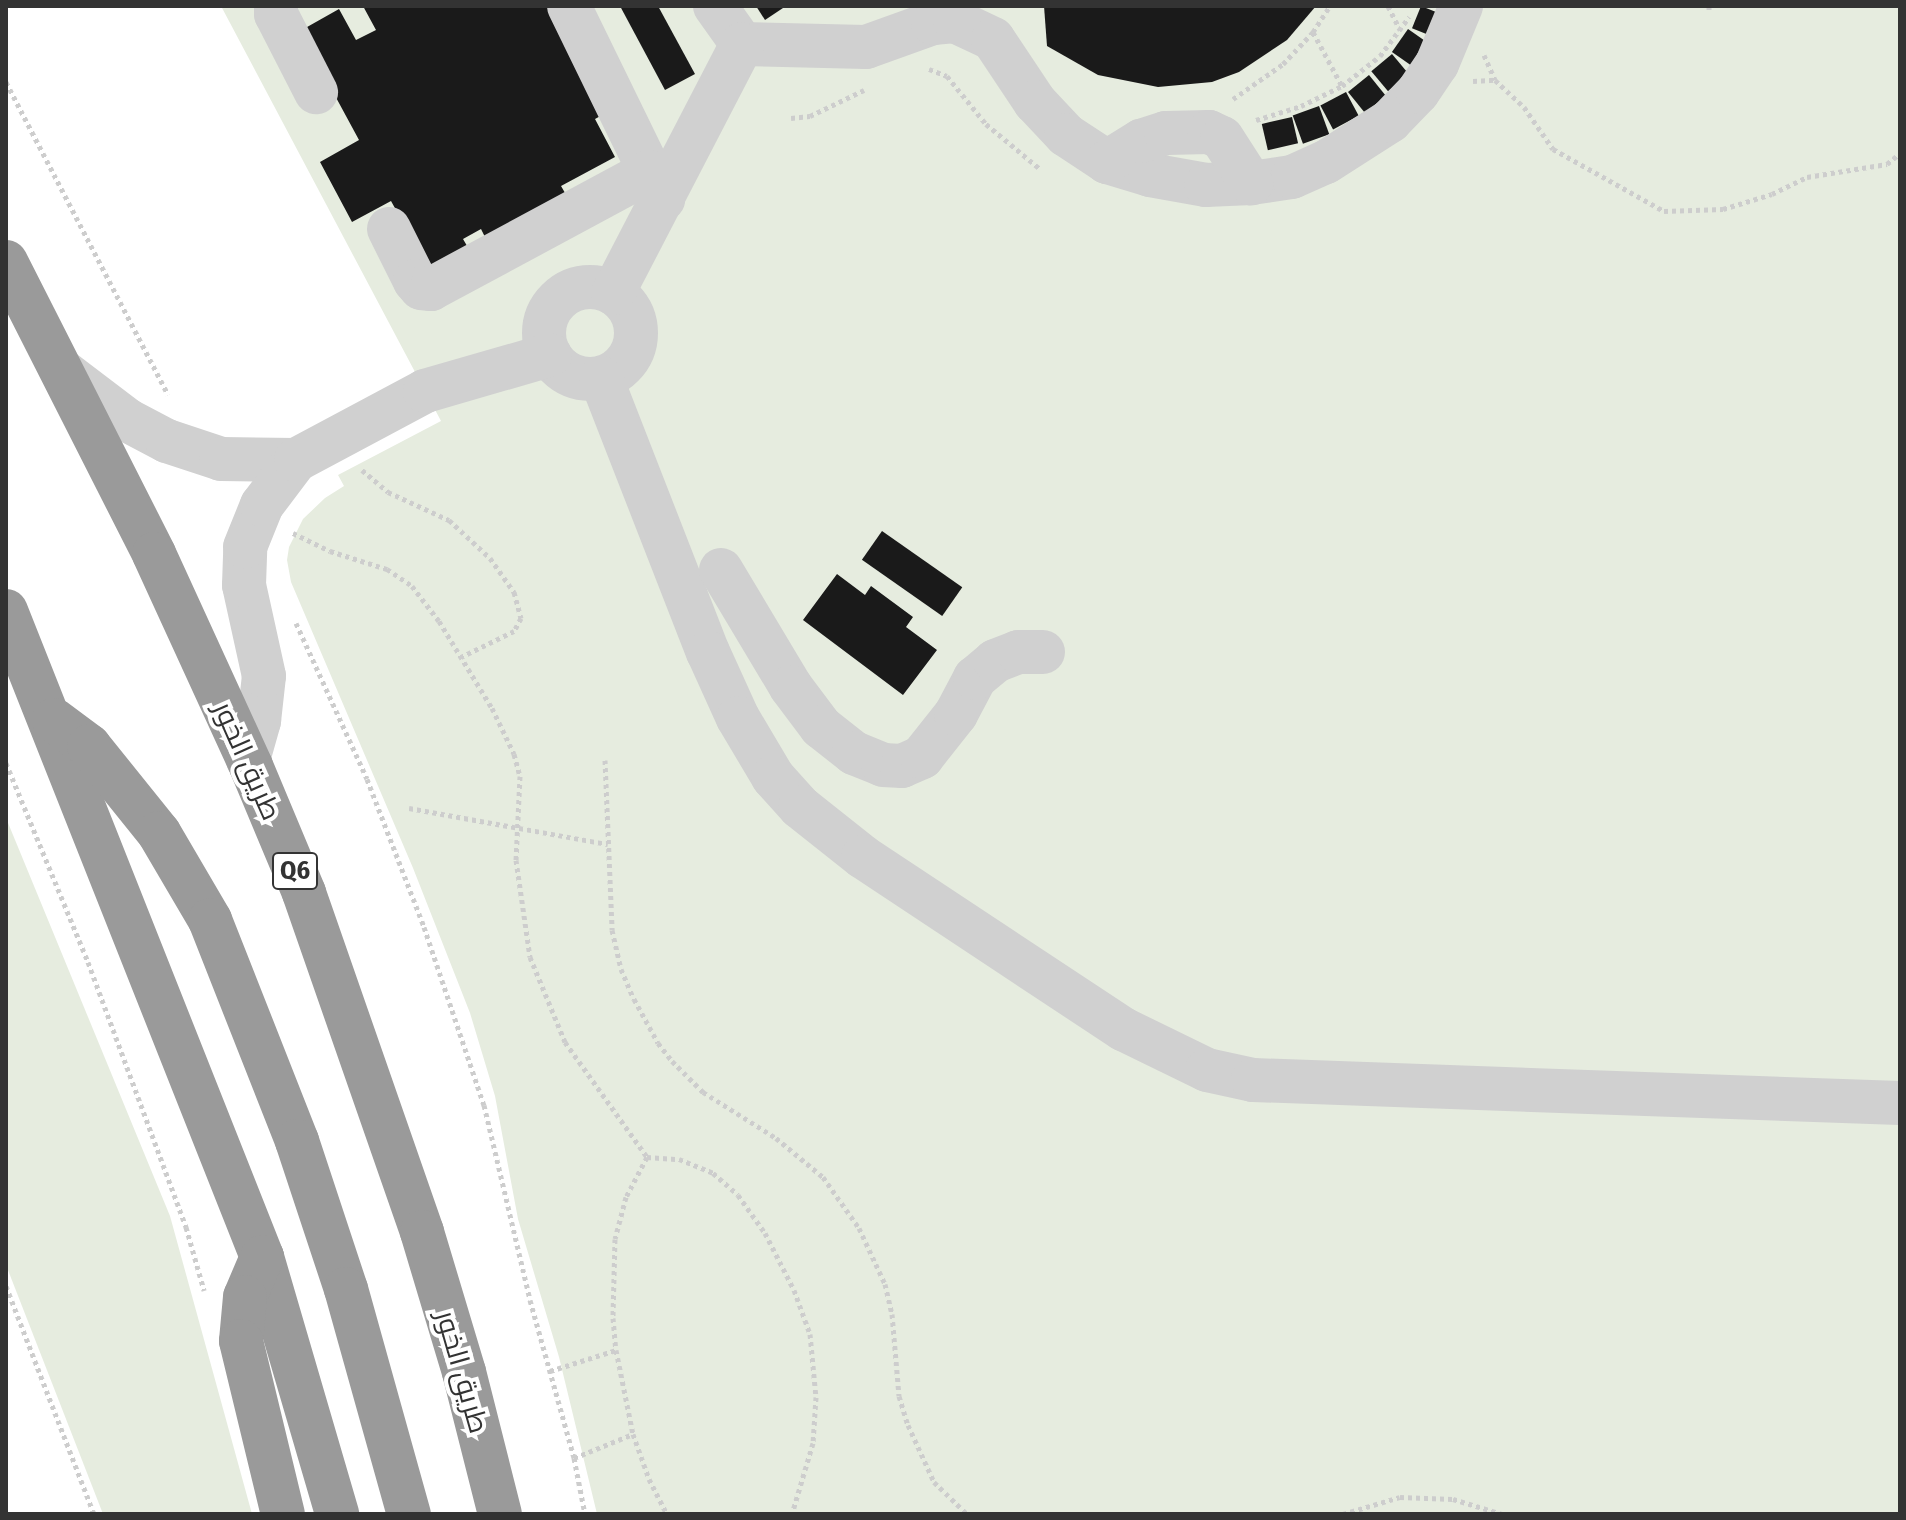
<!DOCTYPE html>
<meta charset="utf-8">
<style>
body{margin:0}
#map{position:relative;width:1906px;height:1520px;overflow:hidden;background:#fff;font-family:"Fira Sans Condensed",Cairo,sans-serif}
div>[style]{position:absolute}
.green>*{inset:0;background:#e6ecdf}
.building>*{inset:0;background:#1a1a1a;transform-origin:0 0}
.path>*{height:5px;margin-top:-2.5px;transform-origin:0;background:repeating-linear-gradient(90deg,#cdcdcd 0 4px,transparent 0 8px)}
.minor>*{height:44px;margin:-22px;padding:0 22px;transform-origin:22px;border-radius:22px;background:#d0d0d0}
.minor>.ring{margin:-22px;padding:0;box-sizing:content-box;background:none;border:44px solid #d0d0d0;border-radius:50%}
.highway>*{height:44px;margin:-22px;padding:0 22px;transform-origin:22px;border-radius:22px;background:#9a9a9a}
span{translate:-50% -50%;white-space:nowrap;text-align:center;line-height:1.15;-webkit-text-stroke:8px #fff;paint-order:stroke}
.shield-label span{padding:2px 6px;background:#fff;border:2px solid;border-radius:6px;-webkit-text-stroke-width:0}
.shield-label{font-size:26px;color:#333;font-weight:700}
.street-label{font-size:28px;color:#333}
.frame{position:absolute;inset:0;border:8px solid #333;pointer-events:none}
</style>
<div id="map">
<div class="green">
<div style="clip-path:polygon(221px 6px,1900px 6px,1900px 1514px,597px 1514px,559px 1357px,518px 1219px,495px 1096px,470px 1013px,413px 868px,291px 582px,287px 560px,289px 547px,303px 519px,325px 498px,344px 486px,338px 475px,441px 421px)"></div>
<div style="clip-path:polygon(6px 818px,170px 1216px,252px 1514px,103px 1514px,6px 1265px)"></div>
</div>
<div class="building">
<div style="clip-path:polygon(363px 6px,548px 6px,606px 113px,595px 119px,615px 157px,561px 186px,568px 198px,488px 243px,481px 229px,463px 239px,470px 251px,431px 273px,391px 201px,352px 222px,320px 162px,359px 140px,300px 31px,339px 9px,356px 40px,376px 30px)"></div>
<div style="clip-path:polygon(620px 6px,658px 6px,695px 74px,665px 90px)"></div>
<div style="clip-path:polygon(756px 6px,786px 6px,765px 20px)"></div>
<div style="clip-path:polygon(1044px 6px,1316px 6px,1287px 40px,1239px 72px,1212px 82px,1158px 87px,1098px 75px,1047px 46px)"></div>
<div style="left:1421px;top:6px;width:27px;height:24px;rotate:22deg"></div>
<div style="left:1408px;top:29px;width:28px;height:28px;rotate:35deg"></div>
<div style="left:1392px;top:54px;width:26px;height:27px;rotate:50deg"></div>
<div style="left:1369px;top:75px;width:27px;height:27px;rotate:51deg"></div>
<div style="left:1346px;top:92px;width:27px;height:29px;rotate:62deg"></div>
<div style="left:1319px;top:106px;width:30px;height:28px;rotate:70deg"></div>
<div style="left:1292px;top:117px;width:27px;height:31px;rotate:77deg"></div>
<div style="left:882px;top:531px;width:98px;height:35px;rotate:35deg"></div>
<div style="clip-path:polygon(837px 574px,865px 595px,871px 586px,913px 617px,906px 627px,937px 650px,903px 695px,803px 620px)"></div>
</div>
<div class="path">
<div style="left:1388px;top:6px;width:27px;rotate:63deg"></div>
<div style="left:1709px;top:6px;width:4px;rotate:90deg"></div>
<div style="left:1313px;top:32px;width:61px;rotate:61.8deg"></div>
<div style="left:1484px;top:55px;width:27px;rotate:66deg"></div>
<div style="left:929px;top:69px;width:19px;rotate:21deg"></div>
<div style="left:947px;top:76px;width:62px;rotate:50.9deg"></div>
<div style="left:986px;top:124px;width:69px;rotate:39.7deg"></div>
<div style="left:1473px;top:81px;width:22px;rotate:-3deg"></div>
<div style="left:1495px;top:80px;width:40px;rotate:43deg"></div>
<div style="left:1524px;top:107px;width:51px;rotate:55.4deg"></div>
<div style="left:1553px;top:149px;width:127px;rotate:29.2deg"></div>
<div style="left:1664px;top:211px;width:59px;rotate:-1.9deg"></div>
<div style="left:1723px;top:209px;width:51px;rotate:-17deg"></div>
<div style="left:1772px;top:194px;width:39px;rotate:-26deg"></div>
<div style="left:1807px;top:177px;width:81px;rotate:-9.2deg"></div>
<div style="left:1887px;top:164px;width:17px;rotate:-40deg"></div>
<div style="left:6px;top:82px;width:352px;rotate:62.6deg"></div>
<div style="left:1233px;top:99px;width:61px;rotate:-35deg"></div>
<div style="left:1283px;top:64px;width:44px;rotate:-46.8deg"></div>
<div style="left:1313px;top:32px;width:31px;rotate:-57deg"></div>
<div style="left:791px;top:118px;width:19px;rotate:-6deg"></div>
<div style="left:810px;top:116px;width:60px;rotate:-25.7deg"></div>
<div style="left:1256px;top:120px;width:47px;rotate:-17.3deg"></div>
<div style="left:1301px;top:106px;width:46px;rotate:-26deg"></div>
<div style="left:1342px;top:86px;width:48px;rotate:-38.3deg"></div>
<div style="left:1380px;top:56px;width:49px;rotate:-53.4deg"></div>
<div style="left:362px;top:470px;width:34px;rotate:40deg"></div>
<div style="left:388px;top:492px;width:67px;rotate:24.7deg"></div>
<div style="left:449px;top:520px;width:56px;rotate:42.8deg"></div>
<div style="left:490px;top:558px;width:42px;rotate:54.8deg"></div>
<div style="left:514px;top:592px;width:27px;rotate:75deg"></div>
<div style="left:521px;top:618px;width:15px;rotate:118deg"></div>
<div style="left:514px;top:631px;width:59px;rotate:153.9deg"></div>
<div style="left:293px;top:533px;width:41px;rotate:25.9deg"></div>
<div style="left:330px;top:551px;width:60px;rotate:17.5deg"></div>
<div style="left:387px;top:569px;width:30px;rotate:34deg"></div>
<div style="left:412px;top:586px;width:44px;rotate:52.4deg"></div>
<div style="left:439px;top:621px;width:102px;rotate:58.7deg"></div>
<div style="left:492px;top:708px;width:51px;rotate:64.4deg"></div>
<div style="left:514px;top:754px;width:23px;rotate:75deg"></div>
<div style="left:520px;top:776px;width:84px;rotate:92.7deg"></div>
<div style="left:516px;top:860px;width:98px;rotate:81.8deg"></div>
<div style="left:530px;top:957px;width:92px;rotate:67.6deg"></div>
<div style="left:565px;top:1042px;width:141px;rotate:54.5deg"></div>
<div style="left:296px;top:623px;width:171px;rotate:65.5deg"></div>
<div style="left:367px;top:779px;width:159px;rotate:68.9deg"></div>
<div style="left:424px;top:927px;width:188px;rotate:71.4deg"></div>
<div style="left:484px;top:1105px;width:200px;rotate:76.7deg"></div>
<div style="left:530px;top:1300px;width:164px;rotate:74.4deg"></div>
<div style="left:574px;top:1458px;width:57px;rotate:78.9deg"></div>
<div style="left:605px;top:760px;width:170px;rotate:87.6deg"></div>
<div style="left:612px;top:930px;width:40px;rotate:77deg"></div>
<div style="left:621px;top:969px;width:33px;rotate:67deg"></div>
<div style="left:634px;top:999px;width:50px;rotate:61.4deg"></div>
<div style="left:658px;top:1043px;width:23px;rotate:52deg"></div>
<div style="left:672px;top:1061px;width:44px;rotate:45deg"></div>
<div style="left:703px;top:1092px;width:86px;rotate:32.2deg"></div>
<div style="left:776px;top:1138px;width:61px;rotate:39.7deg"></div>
<div style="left:823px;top:1177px;width:62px;rotate:54.8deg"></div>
<div style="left:859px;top:1228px;width:62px;rotate:65.1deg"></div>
<div style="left:885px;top:1284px;width:31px;rotate:77deg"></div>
<div style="left:892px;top:1314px;width:82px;rotate:85.1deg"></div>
<div style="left:899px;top:1396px;width:30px;rotate:73deg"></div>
<div style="left:908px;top:1425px;width:63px;rotate:65.5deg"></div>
<div style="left:934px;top:1482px;width:46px;rotate:44.1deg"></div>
<div style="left:6px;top:763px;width:215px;rotate:67.6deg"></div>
<div style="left:88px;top:962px;width:283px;rotate:69.7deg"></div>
<div style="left:186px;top:1227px;width:66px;rotate:74.1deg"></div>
<div style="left:409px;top:808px;width:202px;rotate:10.3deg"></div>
<div style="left:647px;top:1157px;width:32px;rotate:4deg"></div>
<div style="left:679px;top:1159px;width:37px;rotate:22deg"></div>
<div style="left:713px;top:1173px;width:33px;rotate:41deg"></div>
<div style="left:738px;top:1195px;width:47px;rotate:54.6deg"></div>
<div style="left:765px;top:1233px;width:64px;rotate:63deg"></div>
<div style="left:794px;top:1290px;width:47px;rotate:70deg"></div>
<div style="left:810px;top:1334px;width:63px;rotate:84.6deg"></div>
<div style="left:816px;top:1397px;width:46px;rotate:93.7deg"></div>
<div style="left:813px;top:1443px;width:74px;rotate:106.5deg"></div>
<div style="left:647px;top:1157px;width:45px;rotate:117.7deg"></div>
<div style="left:626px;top:1197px;width:43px;rotate:104.7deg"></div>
<div style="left:615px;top:1239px;width:79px;rotate:91.5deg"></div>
<div style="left:613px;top:1318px;width:32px;rotate:85deg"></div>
<div style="left:616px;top:1350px;width:86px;rotate:78.6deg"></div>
<div style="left:633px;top:1434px;width:48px;rotate:70.4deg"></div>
<div style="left:649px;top:1479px;width:39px;rotate:63deg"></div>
<div style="left:6px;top:1286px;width:244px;rotate:68.9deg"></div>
<div style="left:550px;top:1371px;width:69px;rotate:-17.7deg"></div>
<div style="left:574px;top:1458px;width:64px;rotate:-22.1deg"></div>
<div style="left:1343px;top:1514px;width:59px;rotate:-16.6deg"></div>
<div style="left:1400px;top:1497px;width:53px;rotate:2.2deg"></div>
<div style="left:1453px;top:1499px;width:51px;rotate:17deg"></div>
</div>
<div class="minor">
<div style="left:276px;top:6px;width:8px;rotate:90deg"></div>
<div style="left:276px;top:14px;width:88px;rotate:62.9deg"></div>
<div style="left:569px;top:6px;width:215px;rotate:64deg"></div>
<div style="left:715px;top:6px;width:47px;rotate:54.6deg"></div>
<div style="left:742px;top:44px;width:124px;rotate:1.4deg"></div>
<div style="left:866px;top:47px;width:71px;rotate:-19.7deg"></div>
<div style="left:933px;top:23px;width:22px;rotate:-5deg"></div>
<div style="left:955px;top:21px;width:42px;rotate:25.3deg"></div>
<div style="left:993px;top:39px;width:76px;rotate:56.3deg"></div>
<div style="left:1035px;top:102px;width:45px;rotate:46.8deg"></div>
<div style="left:1066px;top:135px;width:49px;rotate:33.4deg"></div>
<div style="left:1107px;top:162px;width:45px;rotate:16.8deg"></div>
<div style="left:1150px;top:175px;width:57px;rotate:10.1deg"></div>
<div style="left:1206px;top:185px;width:45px;rotate:-2.5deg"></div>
<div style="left:1251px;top:183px;width:41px;rotate:-8.3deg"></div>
<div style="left:1292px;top:177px;width:37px;rotate:-24deg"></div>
<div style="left:1326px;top:162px;width:76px;rotate:-32.6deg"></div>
<div style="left:1390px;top:121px;width:40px;rotate:-46deg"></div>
<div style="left:1418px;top:92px;width:34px;rotate:-56deg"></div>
<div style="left:1437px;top:64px;width:63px;rotate:-67.5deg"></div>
<div style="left:1107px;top:162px;width:40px;rotate:-32deg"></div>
<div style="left:1141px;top:141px;width:26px;rotate:-18deg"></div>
<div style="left:1166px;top:133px;width:43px;rotate:-1.3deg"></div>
<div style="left:1209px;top:132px;width:14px;rotate:25deg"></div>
<div style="left:1222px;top:138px;width:54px;rotate:57.2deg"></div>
<div style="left:389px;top:229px;width:58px;rotate:63.4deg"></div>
<div style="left:415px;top:281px;width:9px;rotate:49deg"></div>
<div style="left:421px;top:288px;width:10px;rotate:6deg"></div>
<div style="left:431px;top:289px;width:247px;rotate:-28.3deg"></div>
<div class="ring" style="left:544px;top:287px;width:48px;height:48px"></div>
<div style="left:613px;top:293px;width:280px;rotate:-62.6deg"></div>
<div style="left:64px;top:372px;width:79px;rotate:37.3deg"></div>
<div style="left:127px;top:420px;width:45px;rotate:27.7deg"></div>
<div style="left:167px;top:441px;width:57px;rotate:18.4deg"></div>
<div style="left:221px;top:459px;width:75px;rotate:0.8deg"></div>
<div style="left:601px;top:378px;width:294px;rotate:68.7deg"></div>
<div style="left:708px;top:652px;width:72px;rotate:65.6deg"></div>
<div style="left:738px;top:718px;width:69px;rotate:59.3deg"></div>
<div style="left:773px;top:777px;width:40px;rotate:48deg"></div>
<div style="left:800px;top:807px;width:80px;rotate:38.4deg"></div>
<div style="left:863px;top:857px;width:312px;rotate:33.5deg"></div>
<div style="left:1123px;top:1029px;width:93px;rotate:26deg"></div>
<div style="left:1207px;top:1070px;width:47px;rotate:12.3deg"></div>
<div style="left:1253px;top:1080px;width:647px;rotate:2.04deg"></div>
<div style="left:721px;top:570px;width:136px;rotate:59.1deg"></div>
<div style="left:791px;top:687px;width:50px;rotate:53.1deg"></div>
<div style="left:821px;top:727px;width:42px;rotate:38.2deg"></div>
<div style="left:854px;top:753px;width:31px;rotate:22deg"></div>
<div style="left:883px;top:765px;width:19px;rotate:3deg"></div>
<div style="left:902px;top:766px;width:22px;rotate:-24deg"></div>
<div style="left:922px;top:757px;width:55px;rotate:-51.7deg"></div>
<div style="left:956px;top:714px;width:41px;rotate:-62.2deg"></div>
<div style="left:975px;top:678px;width:26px;rotate:-40deg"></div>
<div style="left:995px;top:661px;width:25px;rotate:-21deg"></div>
<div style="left:1018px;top:652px;width:25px"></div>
<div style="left:248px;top:760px;width:41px;rotate:-74.2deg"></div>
<div style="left:259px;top:721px;width:45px;rotate:-83.7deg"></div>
<div style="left:264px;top:676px;width:93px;rotate:-102.4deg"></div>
<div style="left:244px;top:585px;width:38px;rotate:-88deg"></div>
<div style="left:245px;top:547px;width:45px;rotate:-68deg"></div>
<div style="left:262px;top:505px;width:56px;rotate:-52.9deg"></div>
<div style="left:296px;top:460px;width:146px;rotate:-28.1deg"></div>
<div style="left:425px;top:391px;width:130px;rotate:-16.1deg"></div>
</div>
<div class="highway">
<div style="left:6px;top:262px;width:327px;rotate:63.1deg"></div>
<div style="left:154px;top:554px;width:233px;rotate:65.4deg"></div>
<div style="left:251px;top:766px;width:138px;rotate:67.3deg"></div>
<div style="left:304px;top:893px;width:359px;rotate:70.8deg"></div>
<div style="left:422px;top:1232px;width:146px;rotate:73.3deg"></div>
<div style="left:464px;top:1372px;width:146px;rotate:75.8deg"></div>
<div style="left:6px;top:611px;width:695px;rotate:68.38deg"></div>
<div style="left:262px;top:1257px;width:268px;rotate:73.7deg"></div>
<div style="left:54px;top:720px;width:44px;rotate:36.6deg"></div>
<div style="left:89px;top:746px;width:112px;rotate:51.2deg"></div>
<div style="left:159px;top:833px;width:101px;rotate:59.6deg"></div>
<div style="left:210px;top:920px;width:238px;rotate:68.5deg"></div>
<div style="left:297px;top:1141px;width:156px;rotate:71.7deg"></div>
<div style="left:346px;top:1289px;width:234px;rotate:74.4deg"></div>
<div style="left:262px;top:1257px;width:43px;rotate:113deg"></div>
<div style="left:245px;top:1297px;width:44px;rotate:95.2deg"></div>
<div style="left:241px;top:1341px;width:178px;rotate:76.4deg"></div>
</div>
<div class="shield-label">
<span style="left:295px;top:871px">Q6</span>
</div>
<div class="street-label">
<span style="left:247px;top:761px;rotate:66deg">طريق الخور</span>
<span style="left:462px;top:1372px;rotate:74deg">طريق الخور</span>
</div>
<div class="frame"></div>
</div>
